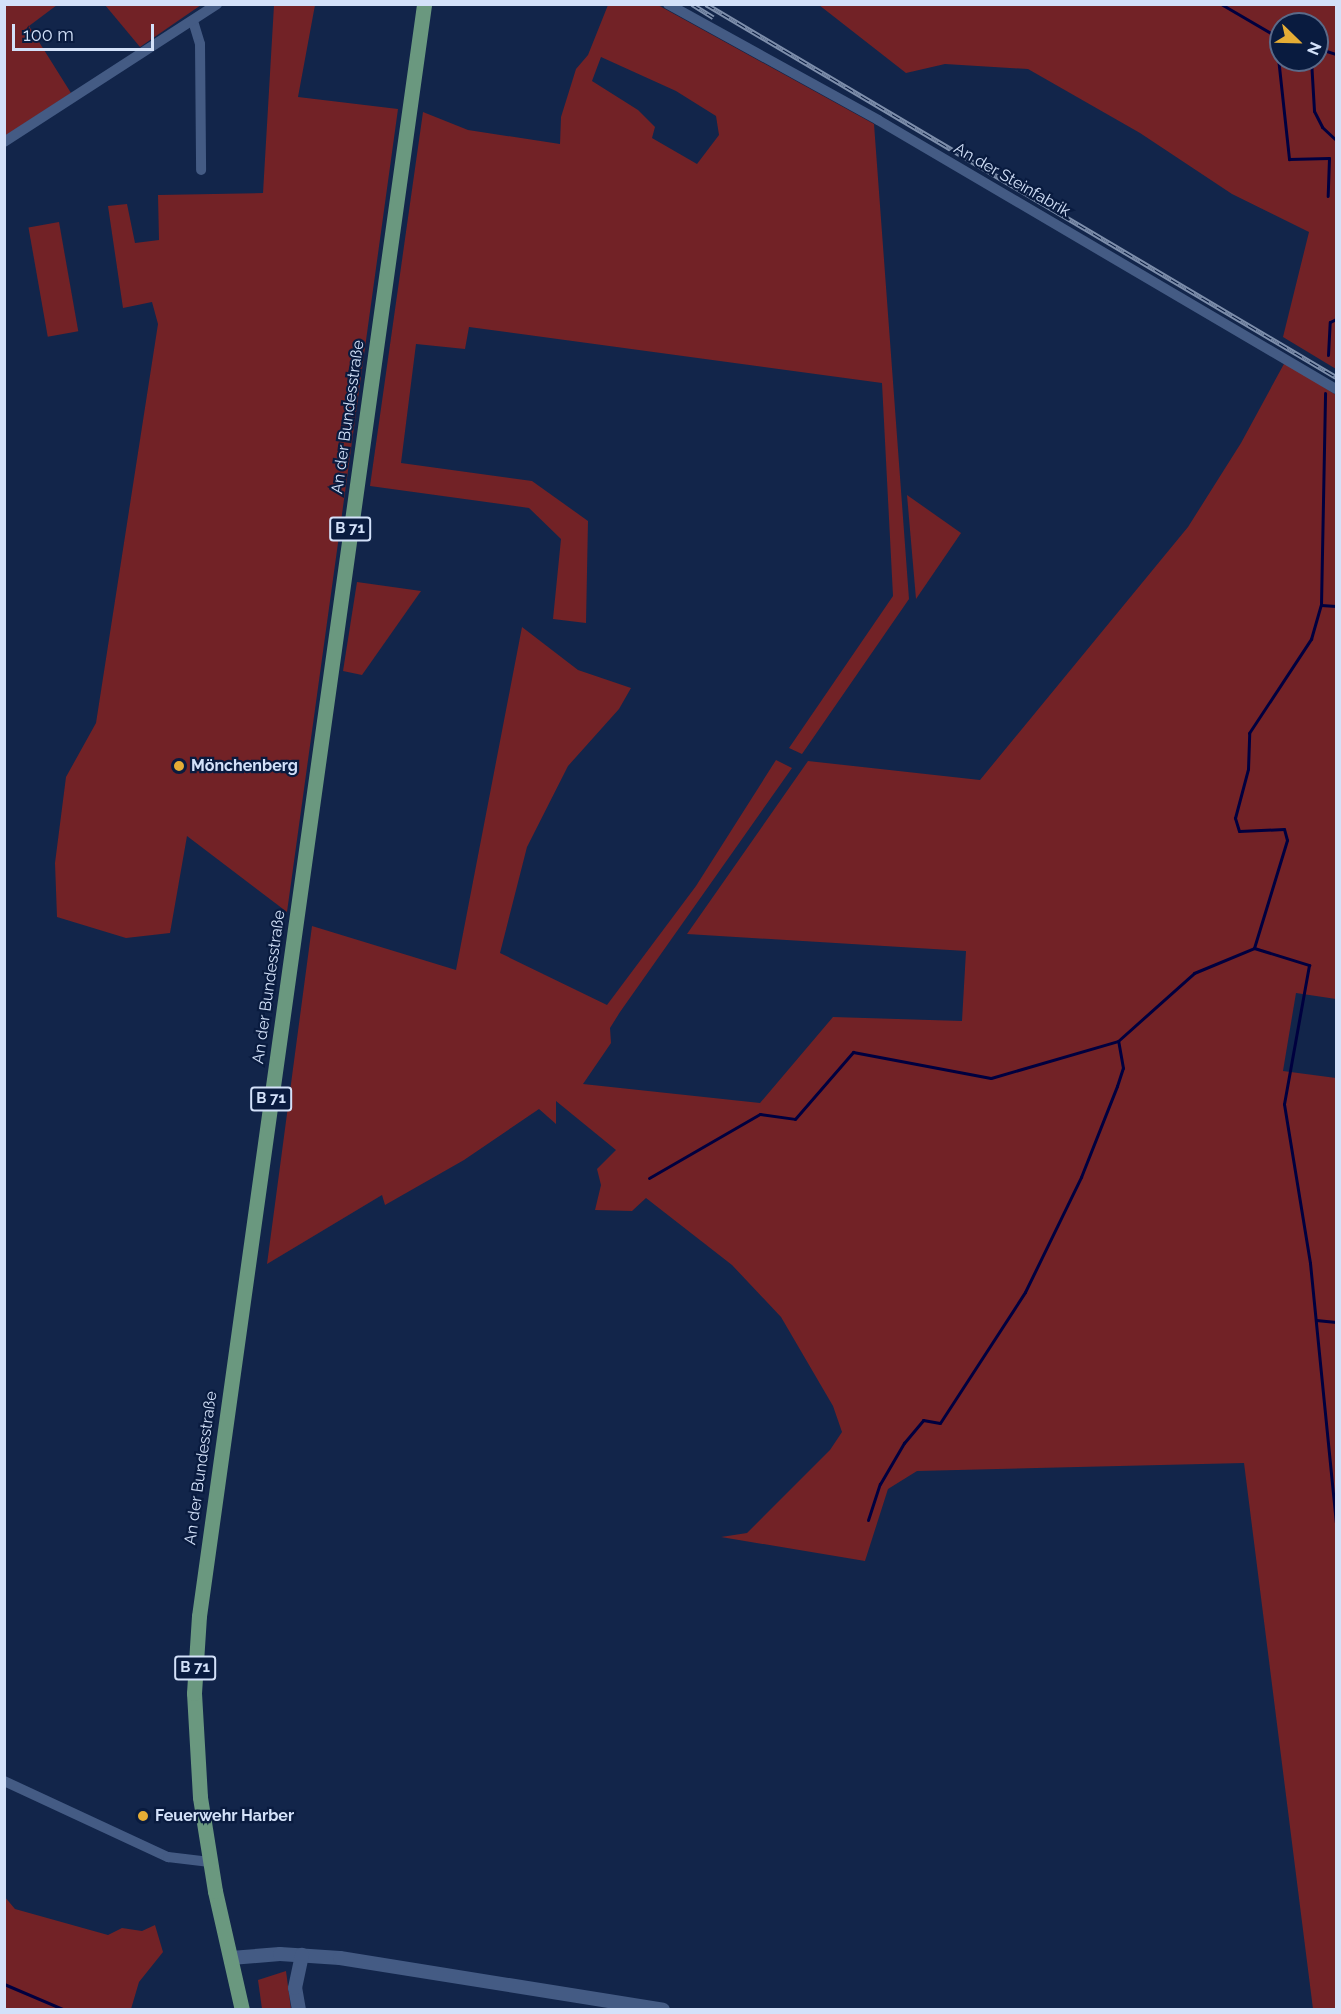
<!DOCTYPE html>
<meta charset="utf-8">
<style>
body{margin:0}
#map{position:relative;width:1341px;height:2014px;overflow:hidden;background:#12254a;font-family:Raleway,sans-serif}
div>[style]{position:absolute}
.green>*{inset:0;background:#722226;transform-origin:0 0}
.stream>*{height:3px;margin:-1.5px;padding:0 1.5px;transform-origin:1.5px;border-radius:1.5px;background:#00003f}
.minor>*{height:10px;margin:-5px;padding:0 5px;transform-origin:5px;border-radius:5px;background:#445b84}
.secondary>*{height:14px;margin:-7px;padding:0 7px;transform-origin:7px;border-radius:7px;background:#445b84}
.primary>*{height:15px;margin:-7.5px;padding:0 7.5px;transform-origin:7.5px;border-radius:7.5px;background:#6a987f}
.rail>*{height:5px;margin-top:-2.5px;transform-origin:0;background:repeating-linear-gradient(90deg,#091b3f 0 9px,#7d8eab 0 18px);box-sizing:border-box;border-block:2px solid #7d8eab}
.dots>*{width:16px;height:16px;translate:-50% -50%;box-sizing:border-box;border:3px solid #091b3f;border-radius:50%}
span{translate:-50% -50%;white-space:nowrap;text-align:center;line-height:1.15;-webkit-text-stroke:4.5px #091b3f;paint-order:stroke}
.shield-label span{padding:2px 4px;background:#091b3f;border:2px solid;border-radius:4px;-webkit-text-stroke-width:0}
.shield-label{font-size:15px;color:#d3e1f9;font-weight:700}
.street-label{font-size:16px;color:#d3e1f9}
.poi-label{font-size:16px;color:#d3e1f9;font-weight:700}
.left{translate:0 -50%;text-align:left}
.frame{position:absolute;inset:0;border:6px solid #d3e1f9;pointer-events:none}
.north{position:absolute;left:1269px;top:12px;width:60px;height:60px;box-sizing:border-box;background:#091b3f;border:2px solid #5a6a89;border-radius:50%;rotate:113deg;font-size:16px;font-weight:700;line-height:24px;text-align:center;color:#d3e1f9}
.north::after{content:'';display:block;margin:auto;width:21px;height:27px;background:#e5ad35;clip-path:polygon(50% 0,100% 100%,50% 72%,0 100%)}
.scale{position:absolute;left:12px;top:24px;width:142px;height:27px;box-sizing:border-box;border:3px solid #d3e1f9;border-top:0;padding-left:8px;font-size:18px;line-height:21px;white-space:nowrap;color:#d3e1f9;-webkit-text-stroke:4px #091b3f;paint-order:stroke}
</style>
<div id="map">
<div class="green">
<div style="clip-path:polygon(evenodd,656px 4px,874px 124px,909px 599px,802px 754px,789px 748px,893px 596px,882px 383px,469px 327px,465px 349px,416px 344px,401px 463px,532px 481px,588px 521px,586px 623px,553px 619px,561px 539px,529px 508px,370px 486px,423px 112px,468px 130px,560px 144px,561px 117px,576px 69px,588px 55px,608px 5px,656px 4px,601px 57px,676px 91px,716px 116px,719px 135px,697px 164px,652px 138px,655px 127px,638px 110px,592px 81px,601px 57px)"></div>
<div style="clip-path:polygon(5px 5px,57px 5px,29px 26px,71px 93px,5px 136px)"></div>
<div style="clip-path:polygon(105px 5px,201px 5px,140px 47px)"></div>
<div style="clip-path:polygon(274px 5px,315px 5px,298px 97px,398px 109px,287px 912px,187px 836px,170px 933px,126px 938px,57px 917px,55px 863px,66px 777px,96px 723px,158px 324px,152px 302px,123px 308px,108px 206px,127px 204px,135px 243px,159px 240px,158px 195px,263px 193px)"></div>
<div style="clip-path:polygon(evenodd,819px 5px,1336px 5px,1336px 369px,1283px 337px,1309px 232px,1232px 194px,1140px 133px,1028px 69px,945px 64px,906px 73px,819px 5px,1281px 24px,1317px 24px,1317px 60px,1281px 60px,1281px 24px)"></div>
<div style="left:59px;top:222px;width:111px;height:31px;rotate:80deg"></div>
<div style="clip-path:polygon(1285px 362px,1336px 395px,1336px 999px,1296px 993px,1283px 1071px,1336px 1078px,1336px 2009px,1313px 2009px,1244px 1463px,917px 1471px,888px 1489px,865px 1561px,721px 1537px,747px 1533px,830px 1450px,842px 1432px,833px 1406px,781px 1317px,732px 1265px,646px 1198px,632px 1211px,595px 1210px,601px 1185px,597px 1169px,616px 1150px,556px 1101px,556px 1124px,539px 1109px,464px 1160px,385px 1205px,382px 1195px,267px 1264px,312px 926px,456px 970px,522px 627px,578px 670px,631px 688px,619px 709px,568px 766px,527px 847px,500px 953px,607px 1005px,696px 886px,776px 760px,792px 768px,620px 1012px,610px 1028px,611px 1043px,583px 1084px,760px 1103px,833px 1017px,962px 1021px,966px 951px,687px 934px,808px 761px,980px 780px,1188px 527px,1241px 443px)"></div>
<div style="clip-path:polygon(907px 495px,961px 533px,916px 599px)"></div>
<div style="clip-path:polygon(357px 582px,421px 591px,362px 675px,343px 671px)"></div>
<div style="clip-path:polygon(4px 1896px,15px 1909px,108px 1935px,122px 1928px,142px 1931px,155px 1925px,163px 1952px,139px 1982px,131px 2009px,5px 2009px)"></div>
<div style="clip-path:polygon(286px 1971px,291px 2009px,262px 2009px,258px 1980px)"></div>
</div>
<div class="stream">
<div style="left:1221px;top:4px;width:69px;rotate:30.3deg"></div>
<div style="left:1276px;top:39px;width:121px;rotate:83.8deg"></div>
<div style="left:1289px;top:159px;width:40px;rotate:-1.4deg"></div>
<div style="left:1329px;top:158px;width:38px;rotate:92deg"></div>
<div style="left:1317px;top:48px;width:20px;rotate:18deg"></div>
<div style="left:1311px;top:60px;width:51px;rotate:86.6deg"></div>
<div style="left:1314px;top:111px;width:18px;rotate:63deg"></div>
<div style="left:1322px;top:127px;width:18px;rotate:43deg"></div>
<div style="left:1328px;top:355px;width:33px;rotate:-87deg"></div>
<div style="left:1330px;top:322px;width:7px;rotate:-27deg"></div>
<div style="left:1321px;top:605px;width:15px;rotate:4deg"></div>
<div style="left:1254px;top:948px;width:113px;rotate:-73deg"></div>
<div style="left:1287px;top:840px;width:11px;rotate:-105deg"></div>
<div style="left:1284px;top:829px;width:45px;rotate:177.5deg"></div>
<div style="left:1239px;top:831px;width:14px;rotate:-107deg"></div>
<div style="left:1235px;top:818px;width:51px;rotate:-75.1deg"></div>
<div style="left:1248px;top:769px;width:36px;rotate:-88deg"></div>
<div style="left:1249px;top:733px;width:113px;rotate:-56.6deg"></div>
<div style="left:1311px;top:639px;width:35px;rotate:-74deg"></div>
<div style="left:1321px;top:605px;width:212px;rotate:-88.9deg"></div>
<div style="left:649px;top:1178px;width:128px;rotate:-30deg"></div>
<div style="left:760px;top:1114px;width:35px;rotate:8deg"></div>
<div style="left:795px;top:1119px;width:89px;rotate:-49.1deg"></div>
<div style="left:853px;top:1052px;width:140px;rotate:10.7deg"></div>
<div style="left:991px;top:1078px;width:132px;rotate:-16.2deg"></div>
<div style="left:1118px;top:1041px;width:102px;rotate:-41.8deg"></div>
<div style="left:1194px;top:973px;width:65px;rotate:-22.6deg"></div>
<div style="left:1254px;top:948px;width:58px;rotate:17.2deg"></div>
<div style="left:1309px;top:965px;width:141px;rotate:100.2deg"></div>
<div style="left:1284px;top:1104px;width:161px;rotate:80.7deg"></div>
<div style="left:1310px;top:1263px;width:261px;rotate:84.3deg"></div>
<div style="left:1316px;top:1320px;width:20px;rotate:6deg"></div>
<div style="left:868px;top:1520px;width:38px;rotate:-72deg"></div>
<div style="left:880px;top:1484px;width:48px;rotate:-59.7deg"></div>
<div style="left:904px;top:1443px;width:30px;rotate:-50deg"></div>
<div style="left:923px;top:1420px;width:17px;rotate:10deg"></div>
<div style="left:940px;top:1423px;width:156px;rotate:-57deg"></div>
<div style="left:1025px;top:1292px;width:128px;rotate:-64deg"></div>
<div style="left:1081px;top:1177px;width:98px;rotate:-68.4deg"></div>
<div style="left:1117px;top:1086px;width:19px;rotate:-72deg"></div>
<div style="left:1123px;top:1068px;width:27px;rotate:-100deg"></div>
<div style="left:4px;top:1984px;width:66px;rotate:23.1deg"></div>
</div>
<div class="minor">
<div style="left:668px;top:4px;width:240px;rotate:28.9deg"></div>
<div style="left:878px;top:120px;width:531px;rotate:30.43deg"></div>
<div style="left:193px;top:21px;width:24px;rotate:73deg"></div>
<div style="left:200px;top:44px;width:126px;rotate:89.5deg"></div>
<div style="left:4px;top:142px;width:254px;rotate:-32.9deg"></div>
<div style="left:4px;top:1781px;width:181px;rotate:24.9deg"></div>
<div style="left:168px;top:1857px;width:42px;rotate:6.8deg"></div>
</div>
<div class="secondary">
<div style="left:231px;top:1958px;width:49px;rotate:-4.7deg"></div>
<div style="left:280px;top:1954px;width:60px;rotate:3.8deg"></div>
<div style="left:340px;top:1958px;width:327px;rotate:9.1deg"></div>
<div style="left:299px;top:2010px;width:22px;rotate:-100deg"></div>
<div style="left:295px;top:1988px;width:34px;rotate:-78deg"></div>
</div>
<div class="primary">
<div style="left:242px;top:2010px;width:122px;rotate:-102.8deg"></div>
<div style="left:215px;top:1891px;width:95px;rotate:-99.1deg"></div>
<div style="left:200px;top:1797px;width:104px;rotate:-93.3deg"></div>
<div style="left:194px;top:1693px;width:77px;rotate:-86.3deg"></div>
<div style="left:199px;top:1616px;width:1628px;rotate:-82.05deg"></div>
</div>
<div class="rail">
<div style="left:692px;top:4px;width:25px;rotate:32deg"></div>
<div style="left:706px;top:4px;width:732px;rotate:30.63deg"></div>
</div>
<div class="dots">
<div style="left:179px;top:766px;background:#e5ad35"></div>
<div style="left:143px;top:1816px;background:#e5ad35"></div>
</div>
<div class="shield-label">
<span style="left:350px;top:529px">B 71</span>
<span style="left:271px;top:1099px">B 71</span>
<span style="left:195px;top:1668px">B 71</span>
</div>
<div class="street-label">
<span style="left:1012px;top:180px;rotate:30deg">An der Steinfabrik</span>
<span style="left:348px;top:417px;rotate:-82deg">An der Bundesstraße</span>
<span style="left:269px;top:987px;rotate:-82deg">An der Bundesstraße</span>
<span style="left:201px;top:1468px;rotate:-82deg">An der Bundesstraße</span>
</div>
<div class="poi-label">
<span class="left" style="left:191px;top:766px">Mönchenberg</span>
<span class="left" style="left:155px;top:1816px">Feuerwehr Harber</span>
</div>
<div class="frame"></div>
<div class="north">N</div>
<div class="scale">100 m</div>
</div>
